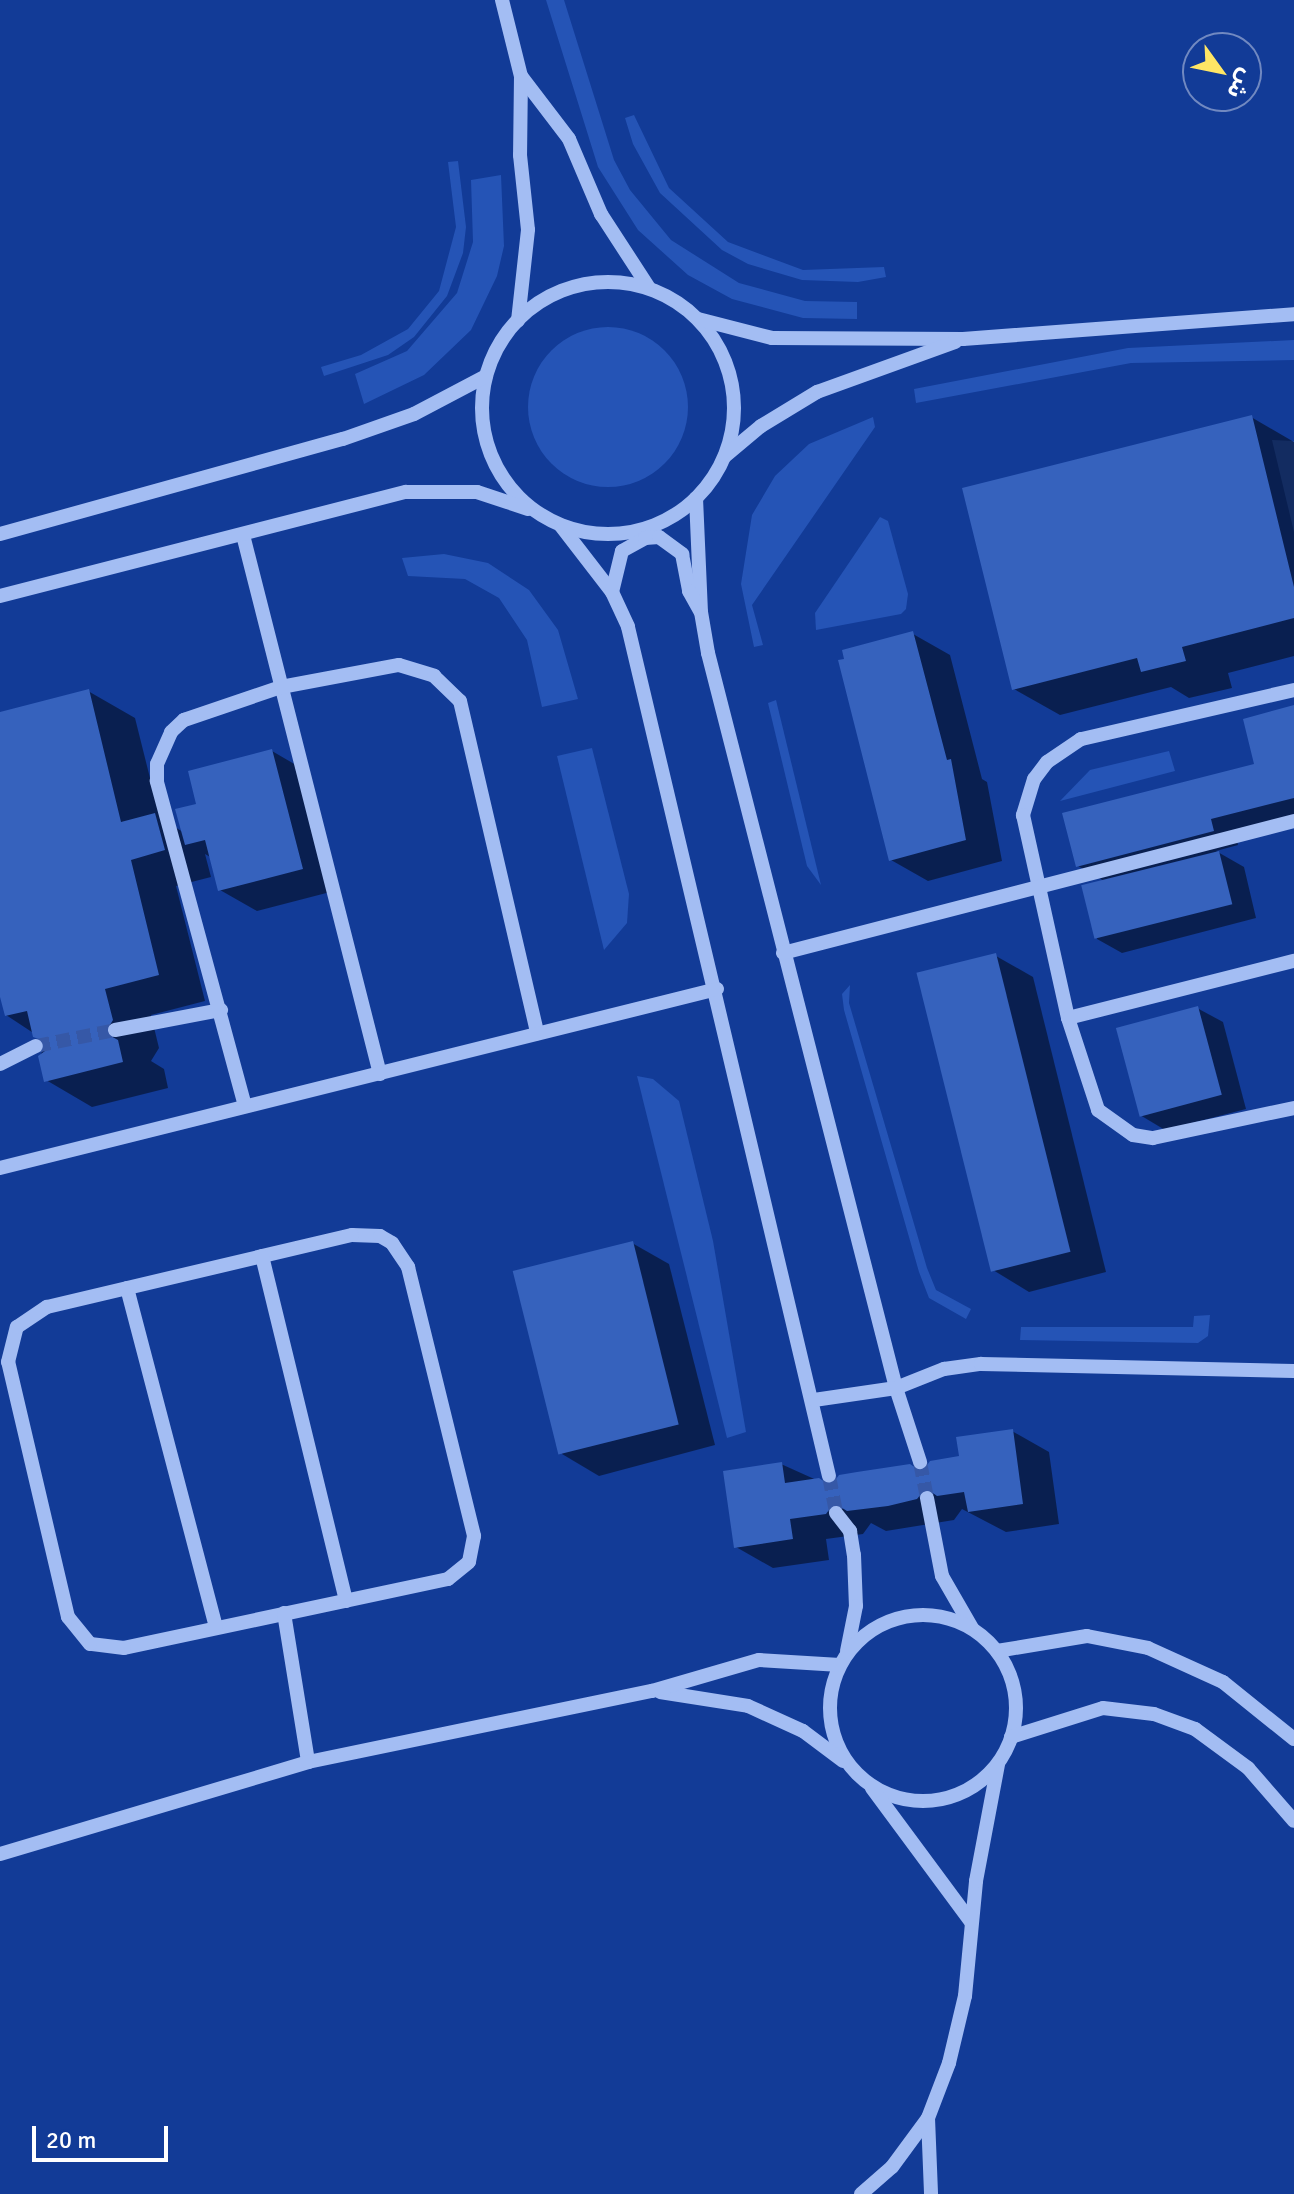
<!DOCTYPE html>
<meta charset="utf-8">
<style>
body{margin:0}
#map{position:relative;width:1294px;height:2194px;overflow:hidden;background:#123b97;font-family:Signika,"Noto Sans Arabic",sans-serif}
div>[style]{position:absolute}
.green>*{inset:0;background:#2554b6}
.round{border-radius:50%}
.shadow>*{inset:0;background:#0007}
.building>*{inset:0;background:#3662bd;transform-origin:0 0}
.minor-tunnel>*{height:14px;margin-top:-7px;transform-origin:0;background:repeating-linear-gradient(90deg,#3658a7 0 14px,transparent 0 21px)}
.minor>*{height:14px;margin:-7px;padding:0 7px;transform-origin:7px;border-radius:7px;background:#a3bdf3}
.minor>.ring{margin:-7px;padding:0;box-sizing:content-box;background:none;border:14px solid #a3bdf3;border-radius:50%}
span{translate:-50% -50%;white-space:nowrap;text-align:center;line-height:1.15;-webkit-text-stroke:6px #123b97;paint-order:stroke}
.north{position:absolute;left:1182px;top:32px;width:80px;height:80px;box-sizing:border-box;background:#123b97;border:2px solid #7189c1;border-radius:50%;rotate:123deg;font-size:22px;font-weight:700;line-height:32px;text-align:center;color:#fff}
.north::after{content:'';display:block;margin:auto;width:28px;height:36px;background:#ffe665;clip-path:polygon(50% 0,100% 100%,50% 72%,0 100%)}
.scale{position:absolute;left:32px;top:2126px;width:136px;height:36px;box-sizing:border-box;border:4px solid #fff;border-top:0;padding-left:10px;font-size:24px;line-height:28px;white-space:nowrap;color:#fff;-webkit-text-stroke:6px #123b97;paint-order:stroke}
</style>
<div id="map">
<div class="green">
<div style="clip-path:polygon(546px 0,564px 0,614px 160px,630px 190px,671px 240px,739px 283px,805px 301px,857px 302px,857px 319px,803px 318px,732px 299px,688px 275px,638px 230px,598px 167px)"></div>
<div style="clip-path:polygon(634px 115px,669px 188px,728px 242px,803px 270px,884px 267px,886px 277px,858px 282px,802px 280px,748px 264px,722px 250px,660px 193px,633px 144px,625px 118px)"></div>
<div style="clip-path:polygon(458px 161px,466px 227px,463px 253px,447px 296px,414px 337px,388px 355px,324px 376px,321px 367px,361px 355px,408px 329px,439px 291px,456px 227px,448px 162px)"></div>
<div style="clip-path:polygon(501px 175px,504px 246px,497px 276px,471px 330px,424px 375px,364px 404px,355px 374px,407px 351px,457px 293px,473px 242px,471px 180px)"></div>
<div class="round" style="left:528px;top:327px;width:160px;height:160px"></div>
<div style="clip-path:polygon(1294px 340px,1294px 360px,1131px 363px,916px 403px,914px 389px,1128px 348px)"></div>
<div style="clip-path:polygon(873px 417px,875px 427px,752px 605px,763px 645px,754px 647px,741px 584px,752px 515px,775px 476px,809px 444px)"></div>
<div style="clip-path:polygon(1272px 440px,1294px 441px,1294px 532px)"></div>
<div style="clip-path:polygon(880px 517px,888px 521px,908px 594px,906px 609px,901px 614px,816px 630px,815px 613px)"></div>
<div style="clip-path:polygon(444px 554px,488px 563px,529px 590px,558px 630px,578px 699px,542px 707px,527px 640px,499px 598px,465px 579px,408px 576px,402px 558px)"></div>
<div style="clip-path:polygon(776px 700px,821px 885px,807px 866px,768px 703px)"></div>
<div style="clip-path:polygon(592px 748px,629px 894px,627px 923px,604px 950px,557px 756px)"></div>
<div style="clip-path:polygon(1169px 751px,1175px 771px,1060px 801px,1090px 770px)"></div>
<div style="clip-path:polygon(850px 985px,849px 1003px,927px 1268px,936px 1290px,971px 1309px,966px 1319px,929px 1298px,919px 1272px,844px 1010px,842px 994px)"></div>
<div style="clip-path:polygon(637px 1076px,653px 1079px,679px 1101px,713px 1241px,746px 1432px,727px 1438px)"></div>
<div style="clip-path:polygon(1210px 1315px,1208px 1336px,1198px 1343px,1020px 1340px,1021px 1327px,1193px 1327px,1194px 1316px)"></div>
</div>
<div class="shadow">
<div style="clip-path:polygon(1251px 417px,1294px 442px,1294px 656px,1228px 673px,1232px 688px,1189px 698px,1171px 687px,1060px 715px,1014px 689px)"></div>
<div style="clip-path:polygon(913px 634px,950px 655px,982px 779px,987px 782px,1002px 861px,928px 881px,891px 860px)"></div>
<div style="clip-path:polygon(88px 691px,135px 718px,160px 818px,183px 832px,198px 805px,272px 751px,308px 772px,338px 890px,257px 911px,220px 890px,212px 858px,205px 854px,211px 877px,176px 886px,205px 1001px,151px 1015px,159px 1048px,151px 1061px,164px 1069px,168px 1088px,92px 1107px,46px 1080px,40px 1056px,47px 1042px,6px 1015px,0 989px,0 714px)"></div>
<div style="clip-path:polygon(1294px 707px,1294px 818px,1235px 833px,1238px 845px,1216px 851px,1244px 867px,1256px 918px,1122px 953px,1097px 939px,1106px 882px,1078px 866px,1257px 765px)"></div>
<div style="clip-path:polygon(996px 956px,1033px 977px,1106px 1272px,1029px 1292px,993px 1270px)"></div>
<div style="clip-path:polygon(1197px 1008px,1223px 1022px,1246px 1109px,1165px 1130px,1140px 1115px)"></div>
<div style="clip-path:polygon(632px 1243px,669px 1264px,715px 1445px,599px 1476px,562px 1454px)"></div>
<div style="clip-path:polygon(1012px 1431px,1049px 1452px,1059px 1524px,1006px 1532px,962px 1509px,954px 1520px,886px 1531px,871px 1523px,863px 1534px,826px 1539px,829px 1560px,773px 1568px,736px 1547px,781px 1464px,832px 1487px,923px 1474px)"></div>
</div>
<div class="building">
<div style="clip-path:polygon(1252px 415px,1294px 587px,1294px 618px,1182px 647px,1186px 661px,1141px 672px,1137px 658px,1012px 690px,962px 488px)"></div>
<div style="clip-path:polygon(913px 631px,947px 760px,951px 759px,966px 840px,889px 861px,838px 660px,844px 659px,842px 650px)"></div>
<div style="clip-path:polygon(89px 689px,121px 822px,155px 813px,165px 850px,131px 860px,159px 975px,105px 989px,113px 1020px,105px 1033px,118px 1040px,123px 1062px,44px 1082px,38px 1056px,45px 1051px,44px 1041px,33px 1037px,27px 1011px,5px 1016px,0 997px,0 712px)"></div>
<div style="clip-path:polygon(1294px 705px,1294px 798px,1211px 819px,1214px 831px,1076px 867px,1062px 813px,1254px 764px,1243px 719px)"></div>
<div style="clip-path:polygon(272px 749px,303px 869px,218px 891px,205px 840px,185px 845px,175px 809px,196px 804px,188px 771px)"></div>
<div style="left:1219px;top:851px;width:55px;height:142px;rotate:76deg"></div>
<div style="left:996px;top:953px;width:308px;height:82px;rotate:76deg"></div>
<div style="left:1198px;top:1006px;width:92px;height:85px;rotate:75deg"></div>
<div style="left:633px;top:1241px;width:189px;height:124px;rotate:76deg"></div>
<div style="clip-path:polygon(1013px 1429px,1023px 1504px,968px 1512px,964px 1492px,937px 1496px,926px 1488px,917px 1499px,888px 1506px,847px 1511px,834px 1503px,826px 1514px,790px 1519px,793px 1539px,734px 1548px,723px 1471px,782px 1462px,785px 1483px,819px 1478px,831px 1486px,839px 1475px,857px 1472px,910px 1464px,922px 1472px,930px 1461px,959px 1456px,956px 1437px)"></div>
</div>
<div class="minor-tunnel">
<div style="left:36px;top:1046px;width:81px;rotate:-11.4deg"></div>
<div style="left:920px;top:1462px;width:37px;rotate:79deg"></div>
<div style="left:829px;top:1476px;width:38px;rotate:79deg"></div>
</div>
<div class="minor">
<div style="left:502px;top:0;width:78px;rotate:76deg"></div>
<div style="left:521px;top:76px;width:79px;rotate:90.7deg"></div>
<div style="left:520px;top:155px;width:75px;rotate:83.9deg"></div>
<div style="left:528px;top:230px;width:91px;rotate:96.3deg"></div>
<div style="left:521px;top:76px;width:79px;rotate:52.7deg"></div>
<div style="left:569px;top:139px;width:82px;rotate:66.9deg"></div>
<div style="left:601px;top:214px;width:88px;rotate:57deg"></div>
<div class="ring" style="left:482px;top:282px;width:238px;height:238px"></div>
<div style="left:698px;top:319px;width:76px;rotate:14.4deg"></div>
<div style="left:772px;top:338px;width:191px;rotate:0.3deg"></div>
<div style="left:963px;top:339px;width:332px;rotate:-4.3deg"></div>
<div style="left:725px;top:456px;width:47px;rotate:-39.8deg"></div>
<div style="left:761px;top:426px;width:66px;rotate:-31.3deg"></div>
<div style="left:817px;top:392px;width:147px;rotate:-19.9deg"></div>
<div style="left:696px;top:498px;width:114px;rotate:87.5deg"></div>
<div style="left:701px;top:612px;width:42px;rotate:80.3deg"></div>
<div style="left:708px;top:653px;width:759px;rotate:75.65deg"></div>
<div style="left:896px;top:1388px;width:78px;rotate:72deg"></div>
<div style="left:561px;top:526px;width:83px;rotate:52.3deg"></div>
<div style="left:612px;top:592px;width:38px;rotate:65deg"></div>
<div style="left:628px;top:627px;width:872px;rotate:76.68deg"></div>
<div style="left:0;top:534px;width:356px;rotate:-15.5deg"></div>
<div style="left:343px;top:439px;width:75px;rotate:-19.4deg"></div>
<div style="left:414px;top:414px;width:81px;rotate:-27.8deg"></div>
<div style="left:243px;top:535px;width:556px;rotate:75.74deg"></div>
<div style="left:612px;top:592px;width:42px;rotate:-76.3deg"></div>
<div style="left:622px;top:551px;width:26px;rotate:-29deg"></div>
<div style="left:645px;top:538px;width:14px;rotate:-4deg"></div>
<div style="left:659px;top:537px;width:29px;rotate:36deg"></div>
<div style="left:682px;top:554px;width:38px;rotate:79deg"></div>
<div style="left:689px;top:591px;width:23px;rotate:61deg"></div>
<div style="left:0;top:596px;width:419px;rotate:-14.4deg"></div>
<div style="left:406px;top:492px;width:71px"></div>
<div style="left:477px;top:492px;width:54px;rotate:18.4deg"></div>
<div style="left:1294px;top:690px;width:219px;rotate:167deg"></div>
<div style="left:1081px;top:739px;width:41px;rotate:145.9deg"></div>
<div style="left:1047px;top:762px;width:21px;rotate:127deg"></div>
<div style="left:1034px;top:779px;width:38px;rotate:107deg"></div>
<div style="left:1023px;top:815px;width:208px;rotate:77.5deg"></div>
<div style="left:1068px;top:1018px;width:97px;rotate:71.9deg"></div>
<div style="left:1098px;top:1110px;width:43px;rotate:35.5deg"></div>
<div style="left:1133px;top:1135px;width:20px;rotate:9deg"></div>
<div style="left:1153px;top:1138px;width:144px;rotate:-12deg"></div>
<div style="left:783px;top:953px;width:528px;rotate:-14.48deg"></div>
<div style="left:1068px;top:1018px;width:233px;rotate:-14.2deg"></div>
<div style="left:115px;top:1030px;width:108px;rotate:-10.7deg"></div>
<div style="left:0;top:1064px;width:40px;rotate:-26.6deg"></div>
<div style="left:245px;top:1106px;width:337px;rotate:-105.2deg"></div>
<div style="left:157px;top:781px;width:17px;rotate:-90deg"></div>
<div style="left:157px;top:764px;width:35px;rotate:-66deg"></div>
<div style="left:171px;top:732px;width:18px;rotate:-43deg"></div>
<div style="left:184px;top:720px;width:102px;rotate:-18.8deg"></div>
<div style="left:281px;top:687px;width:120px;rotate:-10.6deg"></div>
<div style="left:399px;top:665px;width:37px;rotate:17deg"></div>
<div style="left:434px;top:676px;width:36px;rotate:44deg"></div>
<div style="left:460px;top:701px;width:341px;rotate:76.9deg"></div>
<div style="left:0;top:1168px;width:739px;rotate:-14.02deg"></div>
<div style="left:352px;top:1235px;width:28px;rotate:2deg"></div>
<div style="left:380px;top:1236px;width:14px;rotate:30deg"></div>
<div style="left:392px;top:1243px;width:29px;rotate:56deg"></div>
<div style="left:408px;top:1267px;width:277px;rotate:76.2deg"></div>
<div style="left:474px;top:1536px;width:26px;rotate:101deg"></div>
<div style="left:469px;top:1562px;width:27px;rotate:141deg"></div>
<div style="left:448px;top:1579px;width:331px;rotate:168deg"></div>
<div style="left:124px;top:1648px;width:34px;rotate:-173deg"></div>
<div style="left:90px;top:1644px;width:35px;rotate:-129deg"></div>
<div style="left:68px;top:1617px;width:262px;rotate:-103.2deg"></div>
<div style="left:8px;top:1362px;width:36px;rotate:-76deg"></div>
<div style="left:17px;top:1327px;width:36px;rotate:-34deg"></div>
<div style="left:47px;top:1307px;width:313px;rotate:-13.3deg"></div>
<div style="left:262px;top:1256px;width:355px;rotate:76.3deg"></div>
<div style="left:127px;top:1288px;width:350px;rotate:75.3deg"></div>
<div style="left:814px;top:1400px;width:83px;rotate:-8.3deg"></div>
<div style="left:896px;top:1388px;width:52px;rotate:-21.6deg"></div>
<div style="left:944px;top:1369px;width:37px;rotate:-8deg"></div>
<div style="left:981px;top:1364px;width:313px;rotate:1.3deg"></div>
<div style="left:927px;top:1498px;width:79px;rotate:79.1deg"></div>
<div style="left:942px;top:1576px;width:60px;rotate:60deg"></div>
<div style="left:836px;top:1513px;width:23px;rotate:52deg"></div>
<div style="left:850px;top:1531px;width:24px;rotate:81deg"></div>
<div style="left:854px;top:1555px;width:51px;rotate:87.8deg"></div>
<div style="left:856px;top:1606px;width:46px;rotate:101.3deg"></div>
<div style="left:284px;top:1613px;width:151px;rotate:80.8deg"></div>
<div class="ring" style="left:830px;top:1615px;width:172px;height:172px"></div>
<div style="left:997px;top:1651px;width:91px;rotate:-9.5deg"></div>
<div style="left:1087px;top:1636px;width:62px;rotate:11.1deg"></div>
<div style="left:1148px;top:1648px;width:82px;rotate:24.4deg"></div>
<div style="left:1223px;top:1682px;width:91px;rotate:38.8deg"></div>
<div style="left:660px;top:1692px;width:89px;rotate:9deg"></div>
<div style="left:748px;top:1706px;width:60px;rotate:24.4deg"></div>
<div style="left:803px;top:1731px;width:50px;rotate:36.9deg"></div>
<div style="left:1011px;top:1737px;width:96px;rotate:-17.5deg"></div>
<div style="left:1103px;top:1708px;width:51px;rotate:6.7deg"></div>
<div style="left:1154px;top:1714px;width:44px;rotate:20.1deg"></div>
<div style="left:1195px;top:1729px;width:66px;rotate:36.3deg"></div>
<div style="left:1248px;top:1768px;width:70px;rotate:49deg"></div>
<div style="left:872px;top:1788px;width:167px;rotate:53.5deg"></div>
<div style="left:0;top:1854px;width:321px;rotate:-16.6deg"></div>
<div style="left:308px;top:1762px;width:351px;rotate:-11.7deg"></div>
<div style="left:652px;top:1691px;width:111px;rotate:-16.2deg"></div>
<div style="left:759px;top:1660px;width:81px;rotate:3.5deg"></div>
<div style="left:928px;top:2118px;width:76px;rotate:87.7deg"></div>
<div style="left:861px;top:2194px;width:41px;rotate:-41.1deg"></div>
<div style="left:892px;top:2167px;width:61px;rotate:-53.7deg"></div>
<div style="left:928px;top:2118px;width:59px;rotate:-69.1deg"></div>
<div style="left:949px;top:2063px;width:69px;rotate:-76.6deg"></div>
<div style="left:965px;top:1996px;width:116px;rotate:-84.5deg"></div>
<div style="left:976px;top:1881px;width:118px;rotate:-79.3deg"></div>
</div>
<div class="north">ش</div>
<div class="scale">20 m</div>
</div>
